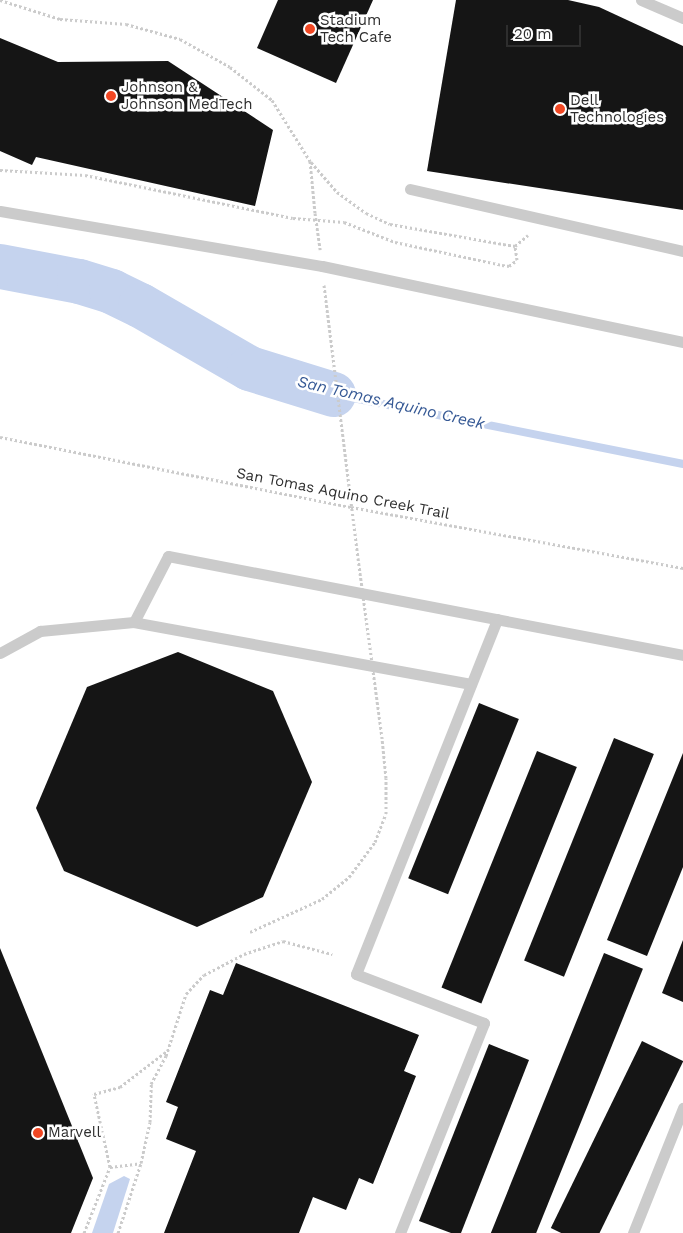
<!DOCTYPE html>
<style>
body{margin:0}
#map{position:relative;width:683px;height:1233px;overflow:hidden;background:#fff;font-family:"Work Sans",sans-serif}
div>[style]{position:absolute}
.water>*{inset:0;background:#c5d3ee}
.stream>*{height:8px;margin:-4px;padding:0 4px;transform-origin:4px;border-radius:4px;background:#c5d3ee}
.river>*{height:45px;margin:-22.5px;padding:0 22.5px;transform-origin:22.5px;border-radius:22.5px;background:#c5d3ee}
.building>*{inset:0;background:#151515;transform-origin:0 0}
.path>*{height:3px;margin-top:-1.5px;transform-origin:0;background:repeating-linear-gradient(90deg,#cbcbcb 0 2.5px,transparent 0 5px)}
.service>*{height:11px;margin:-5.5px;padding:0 5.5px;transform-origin:5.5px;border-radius:5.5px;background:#cbcbcb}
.path-bridge>*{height:3px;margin-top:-1.5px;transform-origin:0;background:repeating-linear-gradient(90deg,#cbcbcb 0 2.5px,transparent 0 5px)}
.dots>*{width:14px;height:14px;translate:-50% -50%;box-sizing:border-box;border:2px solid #fff;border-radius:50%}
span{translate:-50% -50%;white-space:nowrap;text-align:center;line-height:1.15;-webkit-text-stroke:5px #fff;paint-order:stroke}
.poi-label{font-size:15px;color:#2e2e2e}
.left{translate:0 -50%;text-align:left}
.street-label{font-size:15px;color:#2e2e2e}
.water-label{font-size:16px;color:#365995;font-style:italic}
.scale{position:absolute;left:506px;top:25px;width:75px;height:22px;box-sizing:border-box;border:2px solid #2e2e2e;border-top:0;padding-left:6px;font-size:15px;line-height:18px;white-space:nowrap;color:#2e2e2e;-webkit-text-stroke:4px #fff;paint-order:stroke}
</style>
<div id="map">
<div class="water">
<div style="clip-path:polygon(124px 1176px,130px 1179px,113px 1233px,92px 1233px,109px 1184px)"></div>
</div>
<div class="stream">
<div style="left:333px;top:394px;width:357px;rotate:11.3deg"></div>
</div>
<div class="river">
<div style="left:0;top:266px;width:80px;rotate:10.8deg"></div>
<div style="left:79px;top:281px;width:34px;rotate:17deg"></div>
<div style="left:111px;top:291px;width:32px;rotate:26deg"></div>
<div style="left:140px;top:305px;width:126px;rotate:30deg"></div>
<div style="left:249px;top:368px;width:88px;rotate:17.2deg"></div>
</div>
<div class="building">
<div style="clip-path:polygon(278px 0,373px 0,336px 83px,257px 48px)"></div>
<div style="clip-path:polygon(456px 0,568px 0,599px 7px,683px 46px,683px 210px,427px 171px)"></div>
<div style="clip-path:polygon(0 38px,58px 62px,168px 61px,273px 130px,255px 206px,36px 157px,32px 165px,0 151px)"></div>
<div style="clip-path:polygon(178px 652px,273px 691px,312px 782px,263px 897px,197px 927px,64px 871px,36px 808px,87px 687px)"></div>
<div style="left:479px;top:703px;width:43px;height:189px;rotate:22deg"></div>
<div style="left:614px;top:738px;width:43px;height:240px;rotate:22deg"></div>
<div style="left:537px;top:751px;width:43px;height:255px;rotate:22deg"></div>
<div style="clip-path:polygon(683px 753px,683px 867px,647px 956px,607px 940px)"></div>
<div style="clip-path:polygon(683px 940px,683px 1002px,662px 993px)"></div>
<div style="clip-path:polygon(0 948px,93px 1178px,71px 1233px,0 1233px)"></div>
<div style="left:604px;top:953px;width:42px;height:302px;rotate:22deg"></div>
<div style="clip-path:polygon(236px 963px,419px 1035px,404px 1071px,416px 1076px,373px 1184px,359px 1178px,346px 1210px,313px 1197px,299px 1233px,164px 1233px,196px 1151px,166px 1139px,178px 1107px,166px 1102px,210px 990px,223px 995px)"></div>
<div style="left:642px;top:1041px;width:46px;height:208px;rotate:26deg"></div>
<div style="clip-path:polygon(489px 1044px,529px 1060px,461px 1233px,451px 1233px,419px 1221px)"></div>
</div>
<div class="path">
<div style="left:0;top:0;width:63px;rotate:17.6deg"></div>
<div style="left:60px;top:19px;width:66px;rotate:4.3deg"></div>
<div style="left:126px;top:24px;width:56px;rotate:15.5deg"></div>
<div style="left:180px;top:39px;width:57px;rotate:29.2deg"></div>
<div style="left:230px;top:67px;width:53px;rotate:38.2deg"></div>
<div style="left:272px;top:100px;width:72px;rotate:58.1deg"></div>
<div style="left:310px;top:161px;width:52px;rotate:84.5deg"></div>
<div style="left:311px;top:162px;width:40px;rotate:49deg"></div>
<div style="left:337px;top:192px;width:36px;rotate:36deg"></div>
<div style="left:366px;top:213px;width:26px;rotate:25deg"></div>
<div style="left:390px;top:224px;width:127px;rotate:10deg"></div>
<div style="left:515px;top:246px;width:17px;rotate:-40deg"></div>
<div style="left:0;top:170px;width:85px;rotate:3.4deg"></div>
<div style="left:85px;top:175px;width:212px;rotate:11.7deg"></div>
<div style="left:293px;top:218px;width:51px;rotate:4.5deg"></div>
<div style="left:344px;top:222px;width:55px;rotate:21.4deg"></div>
<div style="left:395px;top:242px;width:109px;rotate:12.1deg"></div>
<div style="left:502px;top:265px;width:7px;rotate:8deg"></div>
<div style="left:509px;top:266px;width:10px;rotate:-37deg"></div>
<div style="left:517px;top:260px;width:14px;rotate:-98deg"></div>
<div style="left:324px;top:285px;width:275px;rotate:82.9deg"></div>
<div style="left:0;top:437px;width:358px;rotate:11.3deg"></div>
<div style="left:351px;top:507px;width:338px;rotate:10.4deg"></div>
<div style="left:250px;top:932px;width:79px;rotate:-24.6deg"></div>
<div style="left:322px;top:899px;width:35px;rotate:-39deg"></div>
<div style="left:349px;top:877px;width:44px;rotate:-53.4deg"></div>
<div style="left:375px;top:842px;width:30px;rotate:-69deg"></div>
<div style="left:386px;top:814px;width:36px;rotate:-90deg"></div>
<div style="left:386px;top:778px;width:40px;rotate:-95.7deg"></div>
<div style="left:110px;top:1167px;width:75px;rotate:-102.4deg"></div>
<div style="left:94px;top:1094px;width:27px;rotate:-15deg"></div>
<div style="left:120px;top:1087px;width:59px;rotate:-37.5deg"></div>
<div style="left:84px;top:1233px;width:71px;rotate:-68.5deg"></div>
<div style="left:110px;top:1167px;width:31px;rotate:-7deg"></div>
<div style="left:118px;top:1233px;width:74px;rotate:-71.8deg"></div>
<div style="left:141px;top:1163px;width:42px;rotate:-77.6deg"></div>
<div style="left:150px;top:1122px;width:38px;rotate:-88deg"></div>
<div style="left:151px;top:1084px;width:32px;rotate:-62deg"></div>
<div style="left:166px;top:1056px;width:65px;rotate:-72.1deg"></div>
<div style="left:186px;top:994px;width:26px;rotate:-47deg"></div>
<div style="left:204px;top:975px;width:45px;rotate:-27.7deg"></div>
<div style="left:244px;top:954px;width:41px;rotate:-18.4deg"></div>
<div style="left:283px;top:941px;width:51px;rotate:14.9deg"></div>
</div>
<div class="service">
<div style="left:641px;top:0;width:46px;rotate:23.2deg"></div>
<div style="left:410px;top:189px;width:280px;rotate:12.8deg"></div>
<div style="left:0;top:211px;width:327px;rotate:9.7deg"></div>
<div style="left:322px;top:266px;width:369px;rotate:11.9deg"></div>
<div style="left:0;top:653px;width:46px;rotate:-28.8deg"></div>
<div style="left:40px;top:631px;width:94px;rotate:-5.5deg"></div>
<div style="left:471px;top:684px;width:343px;rotate:-169.6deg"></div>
<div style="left:134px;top:622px;width:74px;rotate:-62.7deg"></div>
<div style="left:168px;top:556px;width:524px;rotate:10.88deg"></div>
<div style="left:400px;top:1233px;width:226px;rotate:-68.2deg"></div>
<div style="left:484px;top:1023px;width:137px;rotate:-159.1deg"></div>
<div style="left:356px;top:974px;width:382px;rotate:-68.3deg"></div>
<div style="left:633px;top:1233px;width:135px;rotate:-68.2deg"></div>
</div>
<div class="path-bridge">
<div style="left:315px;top:213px;width:37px;rotate:82deg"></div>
<div style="left:358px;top:558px;width:182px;rotate:82.4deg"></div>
</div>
<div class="dots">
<div style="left:310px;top:29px;background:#f14723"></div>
<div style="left:111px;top:96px;background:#f14723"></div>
<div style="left:560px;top:109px;background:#f14723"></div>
<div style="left:38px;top:1133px;background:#f14723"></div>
</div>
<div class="poi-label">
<span class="left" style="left:320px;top:29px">Stadium<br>Tech Cafe</span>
<span class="left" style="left:121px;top:96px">Johnson &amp;<br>Johnson MedTech</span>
<span class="left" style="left:570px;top:109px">Dell<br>Technologies</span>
<span class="left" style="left:48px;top:1133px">Marvell</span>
</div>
<div class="street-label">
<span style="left:343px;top:494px;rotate:11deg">San Tomas Aquino Creek Trail</span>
</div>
<div class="water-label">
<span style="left:391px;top:403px;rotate:13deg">San Tomas Aquino Creek</span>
</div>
<div class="scale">20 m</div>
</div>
